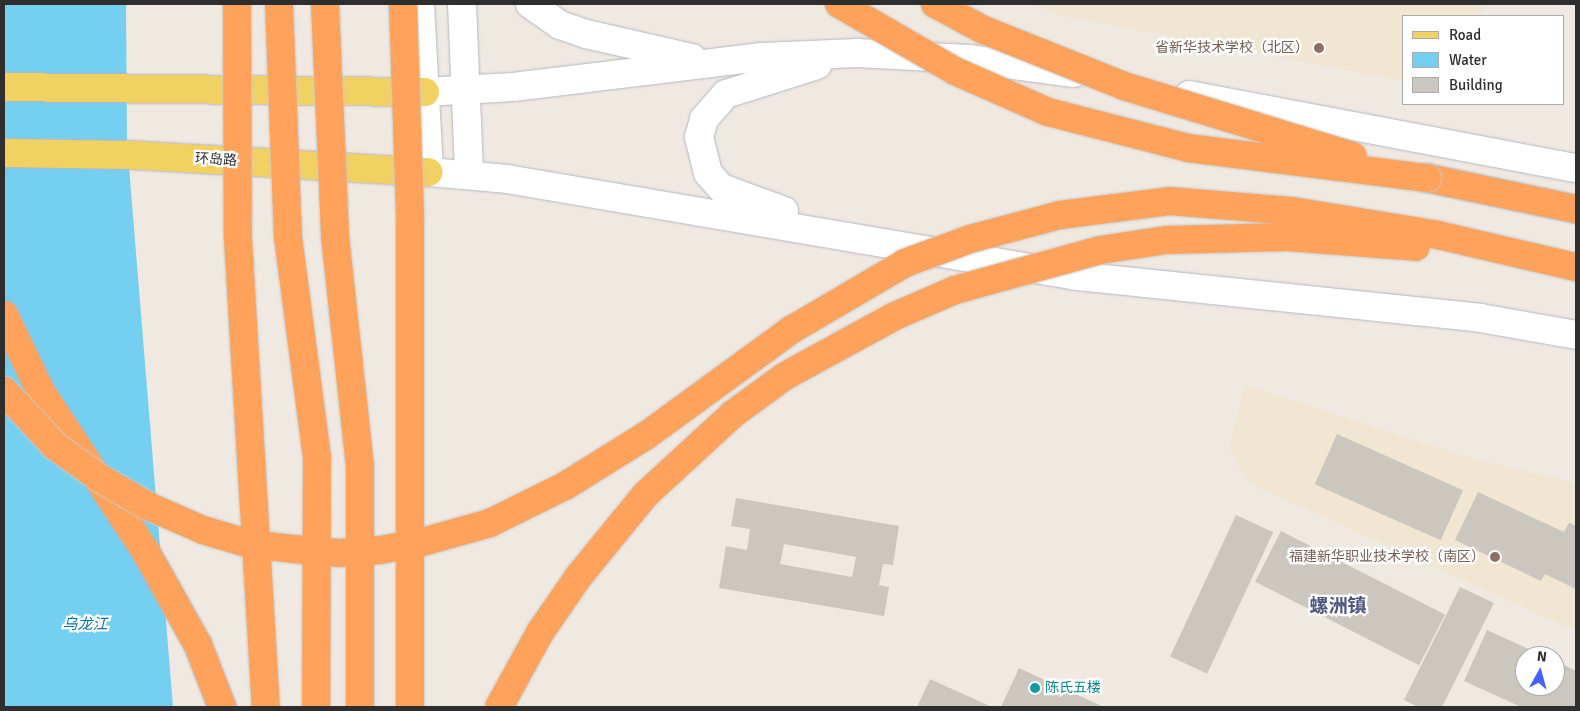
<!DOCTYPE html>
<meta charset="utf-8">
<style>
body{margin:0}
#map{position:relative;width:1580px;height:711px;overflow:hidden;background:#efe9e1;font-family:Signika,"Noto Sans SC",sans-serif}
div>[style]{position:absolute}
.education>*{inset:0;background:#f0e6d1}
.water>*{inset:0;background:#75cff0}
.building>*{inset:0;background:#cbc7bf;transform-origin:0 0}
.roads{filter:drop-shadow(0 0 1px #b4b7c1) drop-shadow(0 0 1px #b4b7c1)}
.secondary>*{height:28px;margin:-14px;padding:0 14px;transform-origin:14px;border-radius:14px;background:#fff}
.primary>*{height:28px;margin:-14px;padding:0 14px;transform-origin:14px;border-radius:14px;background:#f2d163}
.highway>*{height:28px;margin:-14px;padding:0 14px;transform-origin:14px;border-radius:14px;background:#ffa35c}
.bridges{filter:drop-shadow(0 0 1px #c9c9c9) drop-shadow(0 0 1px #c9c9c9)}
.highway-bridge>*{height:28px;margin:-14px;padding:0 14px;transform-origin:14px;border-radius:14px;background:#ffa35c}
.dots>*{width:14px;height:14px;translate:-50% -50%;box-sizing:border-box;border:2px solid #fff;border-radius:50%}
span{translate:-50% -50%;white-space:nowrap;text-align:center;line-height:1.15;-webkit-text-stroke:4.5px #fff;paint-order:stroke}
.education-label{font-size:14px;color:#785e54}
.right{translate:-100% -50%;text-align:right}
.street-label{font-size:14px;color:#2e2e2e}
.culture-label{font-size:14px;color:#0d838f}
.left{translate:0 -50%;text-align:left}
.water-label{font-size:15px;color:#0d6fa3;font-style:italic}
.district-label{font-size:19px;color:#4d5680;font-weight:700}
.frame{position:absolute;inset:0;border:5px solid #2e2e2e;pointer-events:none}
.legend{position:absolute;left:1402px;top:15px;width:162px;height:90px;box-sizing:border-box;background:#fff;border:1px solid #ababab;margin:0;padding:6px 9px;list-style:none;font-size:15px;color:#2e2e2e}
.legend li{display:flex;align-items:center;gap:10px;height:25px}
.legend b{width:25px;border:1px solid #ababab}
.north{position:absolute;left:1515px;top:646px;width:50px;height:50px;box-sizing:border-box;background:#fff;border:1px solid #ababab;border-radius:50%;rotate:7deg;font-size:14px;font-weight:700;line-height:20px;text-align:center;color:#2e2e2e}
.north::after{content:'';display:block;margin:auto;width:18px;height:22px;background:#4264fb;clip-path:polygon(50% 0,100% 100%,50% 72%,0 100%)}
</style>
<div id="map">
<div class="education">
<div style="clip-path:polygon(1032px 4px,1483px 4px,1481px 16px,1404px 16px,1404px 81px,1055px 14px)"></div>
<div style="clip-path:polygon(1245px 385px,1476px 460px,1576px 483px,1576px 631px,1249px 483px,1229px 449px)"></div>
</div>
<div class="water">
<div style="clip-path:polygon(4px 4px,126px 4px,127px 142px,173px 707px,4px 707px)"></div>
</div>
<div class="building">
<div style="left:1337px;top:434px;width:138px;height:55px;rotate:24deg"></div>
<div style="clip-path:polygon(1478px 492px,1564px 532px,1569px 523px,1576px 526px,1576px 589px,1545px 574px,1541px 581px,1455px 540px)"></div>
<div style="clip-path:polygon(evenodd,736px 498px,899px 526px,893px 565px,883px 564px,879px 585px,889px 587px,884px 616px,719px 588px,726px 546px,747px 550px,750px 529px,731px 526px,736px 498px,784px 544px,856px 557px,852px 577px,780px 564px,784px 544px)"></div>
<div style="left:1236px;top:515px;width:41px;height:156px;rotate:25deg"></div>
<div style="left:1281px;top:531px;width:184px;height:57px;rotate:27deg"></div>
<div style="clip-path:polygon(1460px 587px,1494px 603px,1442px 707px,1418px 707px,1404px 700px)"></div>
<div style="clip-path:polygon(1487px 630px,1544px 656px,1525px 656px,1525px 686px,1555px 686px,1555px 661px,1576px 671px,1576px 707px,1521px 707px,1464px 681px)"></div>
<div style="clip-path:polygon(1019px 668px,1104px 707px,1001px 707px)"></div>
<div style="clip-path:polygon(930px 679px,992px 707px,917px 707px)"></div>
</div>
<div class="roads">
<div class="secondary">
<div style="left:420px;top:4px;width:168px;rotate:86.9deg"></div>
<div style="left:429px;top:172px;width:78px;rotate:5.1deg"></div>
<div style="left:507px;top:179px;width:578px;rotate:9.66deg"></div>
<div style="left:1077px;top:276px;width:405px;rotate:5.9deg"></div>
<div style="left:1480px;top:318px;width:97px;rotate:10deg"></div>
<div style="left:462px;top:4px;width:170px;rotate:87.6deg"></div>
<div style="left:530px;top:4px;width:37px;rotate:35deg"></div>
<div style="left:560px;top:25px;width:28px;rotate:19deg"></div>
<div style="left:586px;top:34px;width:109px;rotate:12.8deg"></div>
<div style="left:425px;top:92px;width:88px;rotate:-3.3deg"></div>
<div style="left:513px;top:87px;width:251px;rotate:-6.9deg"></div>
<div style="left:762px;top:57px;width:95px;rotate:-2.4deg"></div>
<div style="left:857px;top:53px;width:112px;rotate:3.1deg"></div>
<div style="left:969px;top:59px;width:106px;rotate:7.6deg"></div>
<div style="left:1189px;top:95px;width:394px;rotate:10.7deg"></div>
<div style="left:784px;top:211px;width:67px;rotate:-159.9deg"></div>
<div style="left:721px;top:188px;width:20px;rotate:-131deg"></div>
<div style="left:708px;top:173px;width:37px;rotate:-104deg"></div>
<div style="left:699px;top:137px;width:19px;rotate:-74deg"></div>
<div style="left:704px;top:119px;width:33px;rotate:-49deg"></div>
<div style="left:726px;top:94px;width:96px;rotate:-17.7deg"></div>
</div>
<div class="primary">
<div style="left:4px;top:87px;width:421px;rotate:0.7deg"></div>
<div style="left:4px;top:153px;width:127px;rotate:0.9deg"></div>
<div style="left:131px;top:155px;width:298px;rotate:3.3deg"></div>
</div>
<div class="highway">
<div style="left:1427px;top:178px;width:152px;rotate:11.8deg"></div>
<div style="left:4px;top:315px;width:85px;rotate:64.3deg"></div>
<div style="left:41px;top:392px;width:191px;rotate:56.7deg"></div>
<div style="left:146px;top:552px;width:107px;rotate:60.8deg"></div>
<div style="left:198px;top:645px;width:66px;rotate:68.8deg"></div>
</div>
</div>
<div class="bridges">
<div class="highway-bridge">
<div style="left:237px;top:4px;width:235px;rotate:89.8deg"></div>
<div style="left:238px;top:239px;width:469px;rotate:86.6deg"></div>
<div style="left:279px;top:4px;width:233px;rotate:87.8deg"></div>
<div style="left:288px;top:237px;width:223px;rotate:82.5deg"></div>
<div style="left:317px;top:458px;width:249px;rotate:90.2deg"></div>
<div style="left:325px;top:4px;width:232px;rotate:87.5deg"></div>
<div style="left:335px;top:236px;width:231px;rotate:83.8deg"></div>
<div style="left:360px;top:466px;width:241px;rotate:90deg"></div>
<div style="left:403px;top:4px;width:216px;rotate:88.1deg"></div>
<div style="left:410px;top:220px;width:487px;rotate:90deg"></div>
<div style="left:839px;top:4px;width:134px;rotate:30deg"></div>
<div style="left:955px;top:71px;width:102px;rotate:23.8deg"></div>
<div style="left:1048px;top:112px;width:145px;rotate:14.4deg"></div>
<div style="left:1188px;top:148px;width:241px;rotate:7.2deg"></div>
<div style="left:935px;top:4px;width:55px;rotate:28deg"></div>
<div style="left:984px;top:30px;width:151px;rotate:21.8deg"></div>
<div style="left:1124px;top:86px;width:239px;rotate:17deg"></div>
<div style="left:4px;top:391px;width:75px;rotate:47.2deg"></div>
<div style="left:55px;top:446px;width:53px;rotate:35.8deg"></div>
<div style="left:98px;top:477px;width:58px;rotate:30.1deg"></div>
<div style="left:148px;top:506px;width:60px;rotate:23.6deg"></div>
<div style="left:203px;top:530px;width:49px;rotate:16.6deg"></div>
<div style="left:250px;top:544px;width:43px;rotate:6.6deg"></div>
<div style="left:293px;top:549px;width:46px;rotate:5deg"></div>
<div style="left:339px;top:553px;width:41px;rotate:-4.2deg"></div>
<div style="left:380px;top:550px;width:40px;rotate:-10deg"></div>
<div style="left:419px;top:543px;width:74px;rotate:-15.7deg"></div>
<div style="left:490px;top:523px;width:84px;rotate:-26.3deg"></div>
<div style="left:565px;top:486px;width:97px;rotate:-31.9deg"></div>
<div style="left:647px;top:435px;width:178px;rotate:-36.1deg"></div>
<div style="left:791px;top:330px;width:132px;rotate:-30.4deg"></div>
<div style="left:905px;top:263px;width:69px;rotate:-20.3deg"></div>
<div style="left:970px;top:239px;width:93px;rotate:-14.9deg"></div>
<div style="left:1060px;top:215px;width:110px;rotate:-7.3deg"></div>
<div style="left:1169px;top:201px;width:123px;rotate:4.6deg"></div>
<div style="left:1292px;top:211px;width:148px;rotate:9.3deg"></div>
<div style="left:1438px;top:235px;width:142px;rotate:13.1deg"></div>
<div style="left:499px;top:707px;width:87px;rotate:-61.1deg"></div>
<div style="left:541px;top:631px;width:67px;rotate:-55.4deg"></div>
<div style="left:579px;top:576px;width:104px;rotate:-50.8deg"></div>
<div style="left:645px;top:495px;width:120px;rotate:-42.6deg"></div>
<div style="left:733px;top:414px;width:64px;rotate:-36.2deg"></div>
<div style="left:785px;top:376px;width:125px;rotate:-28.6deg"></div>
<div style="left:895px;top:316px;width:65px;rotate:-23.4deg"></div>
<div style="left:955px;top:290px;width:150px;rotate:-15.4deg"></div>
<div style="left:1100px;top:250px;width:67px;rotate:-8.6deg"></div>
<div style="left:1166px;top:240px;width:121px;rotate:-1.4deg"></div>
<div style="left:1287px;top:237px;width:129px;rotate:4.4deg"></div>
</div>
</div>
<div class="dots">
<div style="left:1319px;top:48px;background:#8d6e63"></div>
<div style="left:1495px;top:557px;background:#8d6e63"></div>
<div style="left:1035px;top:688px;background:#0f9aa8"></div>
</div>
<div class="education-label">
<span class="right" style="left:1309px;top:48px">省新华技术学校（北区）</span>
<span class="right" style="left:1485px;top:557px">福建新华职业技术学校（南区）</span>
</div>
<div class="street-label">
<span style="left:216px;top:160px;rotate:3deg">环岛路</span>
</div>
<div class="culture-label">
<span class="left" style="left:1045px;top:688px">陈氏五楼</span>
</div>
<div class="water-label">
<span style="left:85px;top:625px">乌龙江</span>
</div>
<div class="district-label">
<span style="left:1338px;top:607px">螺洲镇</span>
</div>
<div class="frame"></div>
<ul class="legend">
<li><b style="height:6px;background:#f2d163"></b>Road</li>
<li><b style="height:14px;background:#75cff0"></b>Water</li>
<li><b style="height:14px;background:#cbc7bf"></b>Building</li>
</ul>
<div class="north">N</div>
</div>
